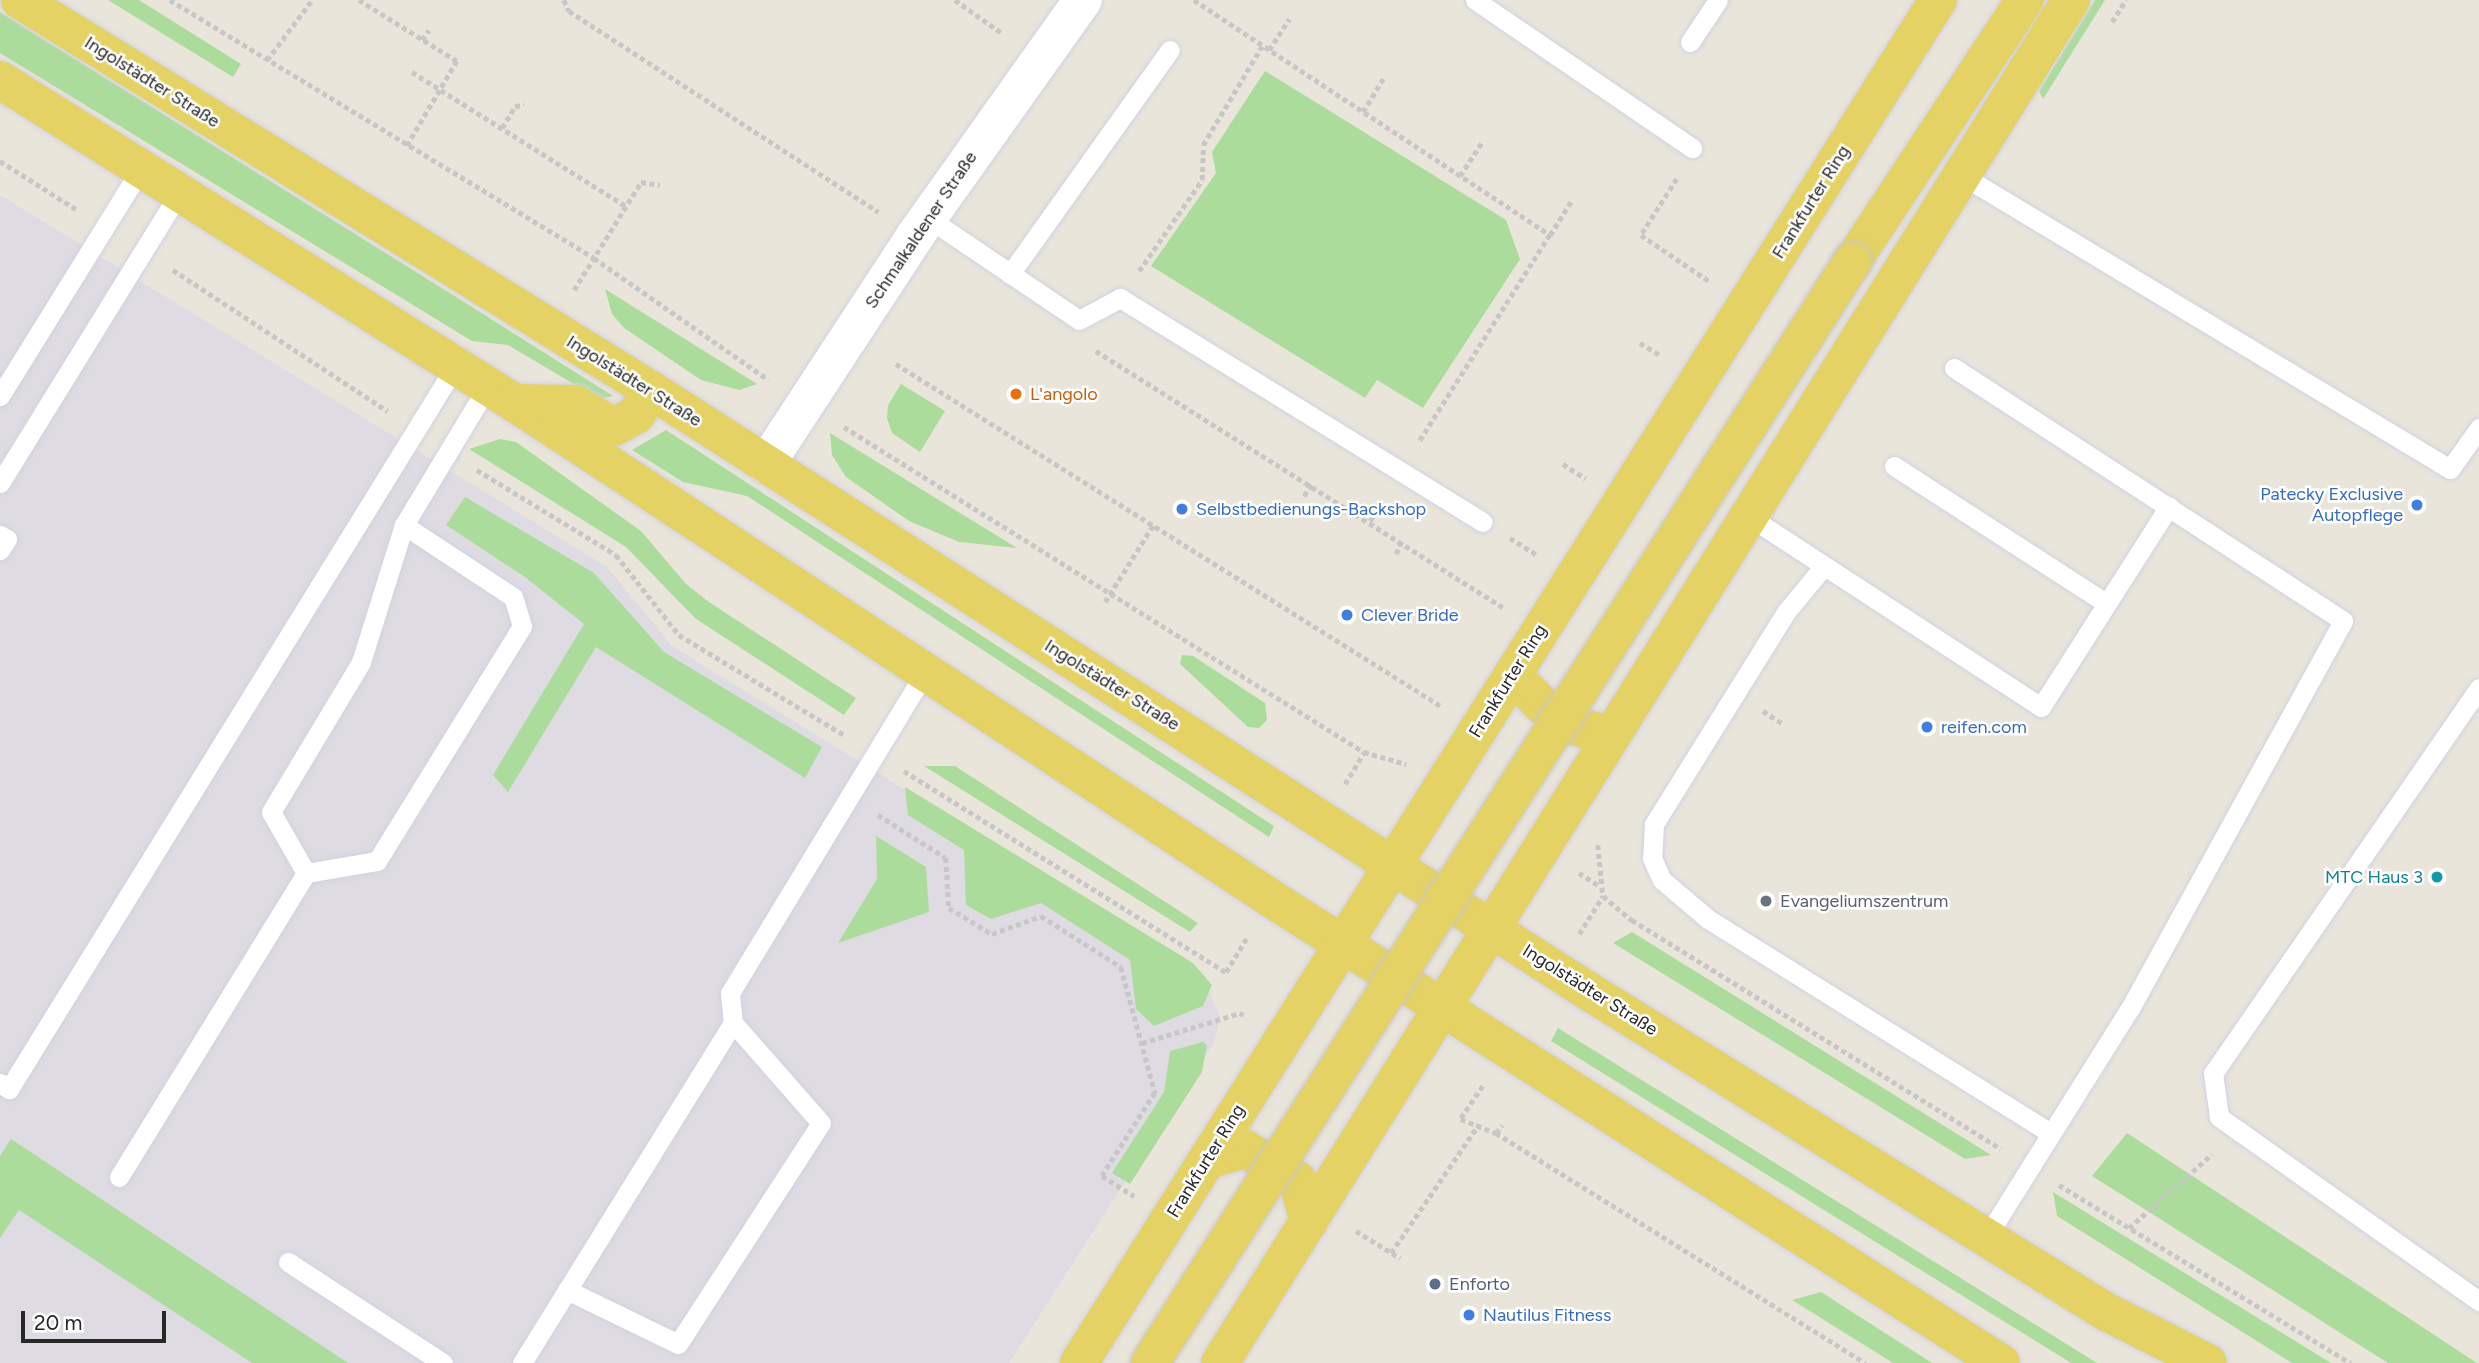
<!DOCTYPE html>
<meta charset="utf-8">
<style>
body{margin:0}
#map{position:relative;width:2479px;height:1363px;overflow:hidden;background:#eae5db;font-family:Figtree,sans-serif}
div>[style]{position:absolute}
.industrial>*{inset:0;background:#dedbe3}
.green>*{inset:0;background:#acdc9c}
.path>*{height:4.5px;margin-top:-2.25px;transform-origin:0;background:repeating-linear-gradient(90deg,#c7c7c7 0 5px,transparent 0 8.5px)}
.roads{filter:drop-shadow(0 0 2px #d1d2e0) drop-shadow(0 0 2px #d1d2e0)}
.service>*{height:19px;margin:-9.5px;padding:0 9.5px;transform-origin:9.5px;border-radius:9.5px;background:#fff}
.minor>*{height:38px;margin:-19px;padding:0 19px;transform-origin:19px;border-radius:19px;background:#fff}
.primary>*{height:38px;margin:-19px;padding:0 19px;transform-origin:19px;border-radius:19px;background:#e5d265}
.bridges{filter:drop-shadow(0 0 2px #c7c7c7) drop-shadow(0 0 2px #c7c7c7)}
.primary-bridge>*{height:38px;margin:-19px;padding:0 19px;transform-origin:19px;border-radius:19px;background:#e5d265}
.dots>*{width:19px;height:19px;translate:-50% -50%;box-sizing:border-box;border:4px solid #fff;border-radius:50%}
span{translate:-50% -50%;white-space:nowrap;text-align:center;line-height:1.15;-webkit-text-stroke:5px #fff;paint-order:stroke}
.street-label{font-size:18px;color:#282828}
.food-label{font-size:18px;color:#c56008}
.left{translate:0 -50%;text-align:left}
.shop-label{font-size:18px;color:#366cbe}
.right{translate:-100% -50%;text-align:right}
.culture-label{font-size:18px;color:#0d838f}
.worship-label{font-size:18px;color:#5b616d}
.service-label{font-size:18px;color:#4e5e75}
.scale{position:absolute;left:21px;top:1311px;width:145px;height:32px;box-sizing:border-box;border:4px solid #282828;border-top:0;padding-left:9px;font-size:21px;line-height:24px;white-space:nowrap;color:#282828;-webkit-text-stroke:5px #fff;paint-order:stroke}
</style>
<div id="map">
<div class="industrial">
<div style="clip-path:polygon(0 195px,607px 567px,672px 646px,1188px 964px,1209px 990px,1220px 1017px,1214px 1043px,1009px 1363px,0 1363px)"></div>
</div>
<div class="green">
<div style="clip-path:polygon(108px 0,139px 0,241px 64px,233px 77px)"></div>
<div style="clip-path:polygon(2095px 0,2105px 0,2043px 99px,2039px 91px)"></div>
<div style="clip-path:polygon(0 12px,469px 305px,613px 396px,599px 399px,508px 345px,472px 341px,0 53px)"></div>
<div style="clip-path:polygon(1265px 71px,1506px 220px,1520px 259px,1423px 408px,1377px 380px,1365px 398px,1151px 266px,1216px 173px,1212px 152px)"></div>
<div style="clip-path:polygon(605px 289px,757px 384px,739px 390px,701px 380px,624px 328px,612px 314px)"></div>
<div style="clip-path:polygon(901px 384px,945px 411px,920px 452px,892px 433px,887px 418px,888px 405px)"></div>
<div style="clip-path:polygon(666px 430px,1274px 826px,1269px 837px,747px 496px,683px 482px,632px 450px)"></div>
<div style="clip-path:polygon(830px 433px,1017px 548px,959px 542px,909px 521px,846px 477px,832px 455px)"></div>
<div style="clip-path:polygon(500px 439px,516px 442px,641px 531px,686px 584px,709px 602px,856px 698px,844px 715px,696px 619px,626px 547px,469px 449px)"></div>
<div style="clip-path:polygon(465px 497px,594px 573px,664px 652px,822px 747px,805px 778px,596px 647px,508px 792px,493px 775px,584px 624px,525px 577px,446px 525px)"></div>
<div style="clip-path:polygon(1182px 655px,1193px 656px,1265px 703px,1267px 720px,1259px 728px,1248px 727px,1180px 664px)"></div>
<div style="clip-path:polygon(924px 766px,955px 766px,1198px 923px,1190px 932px)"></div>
<div style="clip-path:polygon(905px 787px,1193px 963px,1212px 985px,1203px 1006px,1154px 1026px,1136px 1009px,1130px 960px,1041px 903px,991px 919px,966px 905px,964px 850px,908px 815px)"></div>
<div style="clip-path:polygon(876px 836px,926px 867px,929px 912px,838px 943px,877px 879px)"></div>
<div style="clip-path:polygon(1632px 932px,1991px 1155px,1965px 1159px,1613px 943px)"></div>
<div style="clip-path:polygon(1558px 1028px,2012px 1310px,2097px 1363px,2071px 1363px,1551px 1041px)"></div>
<div style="clip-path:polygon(1203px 1042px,1207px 1045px,1202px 1072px,1130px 1184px,1112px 1173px,1164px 1092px,1170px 1051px)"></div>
<div style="clip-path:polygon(2127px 1133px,2477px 1363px,2388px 1363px,2092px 1176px)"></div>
<div style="clip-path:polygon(11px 1139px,348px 1363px,252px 1363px,19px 1210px,0 1238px,0 1156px)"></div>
<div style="clip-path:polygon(2053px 1192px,2331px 1363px,2292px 1363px,2057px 1216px)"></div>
<div style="clip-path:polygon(1821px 1292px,1932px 1363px,1893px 1363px,1792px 1300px)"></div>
</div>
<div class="path">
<div style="left:170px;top:0;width:496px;rotate:31.3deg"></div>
<div style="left:594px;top:258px;width:213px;rotate:34.9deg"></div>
<div style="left:359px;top:0;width:115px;rotate:31.9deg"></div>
<div style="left:457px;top:61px;width:99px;rotate:120.5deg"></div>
<div style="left:564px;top:0;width:12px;rotate:66deg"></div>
<div style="left:569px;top:11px;width:369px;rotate:33deg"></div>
<div style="left:955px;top:0;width:59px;rotate:35.3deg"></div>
<div style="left:1194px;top:0;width:427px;rotate:33.4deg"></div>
<div style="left:1550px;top:235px;width:245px;rotate:122.3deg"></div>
<div style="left:2112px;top:22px;width:26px;rotate:-58deg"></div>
<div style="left:422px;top:40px;width:12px;rotate:-55deg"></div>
<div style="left:1269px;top:50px;width:37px;rotate:-57deg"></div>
<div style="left:267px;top:60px;width:75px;rotate:-53.1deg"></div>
<div style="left:412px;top:72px;width:252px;rotate:32.1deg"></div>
<div style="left:1363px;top:112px;width:39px;rotate:-59deg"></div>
<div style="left:502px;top:128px;width:26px;rotate:-59deg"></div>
<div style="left:515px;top:106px;width:9px;rotate:-6deg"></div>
<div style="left:0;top:161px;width:90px;rotate:32.3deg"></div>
<div style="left:1460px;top:176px;width:40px;rotate:-57.1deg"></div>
<div style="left:1677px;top:179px;width:67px;rotate:122.7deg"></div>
<div style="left:1641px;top:235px;width:82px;rotate:34.1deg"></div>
<div style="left:1550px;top:235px;width:41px;rotate:-57.8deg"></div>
<div style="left:173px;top:270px;width:257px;rotate:33.3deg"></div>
<div style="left:1139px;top:271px;width:111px;rotate:-55.3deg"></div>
<div style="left:1202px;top:180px;width:35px;rotate:-88deg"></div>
<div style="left:1203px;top:145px;width:115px;rotate:-59.2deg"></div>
<div style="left:574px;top:290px;width:127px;rotate:-58.2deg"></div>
<div style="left:641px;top:182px;width:19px;rotate:9deg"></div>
<div style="left:1640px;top:343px;width:23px;rotate:31deg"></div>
<div style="left:1096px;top:351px;width:481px;rotate:32.2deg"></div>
<div style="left:896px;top:364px;width:643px;rotate:32.11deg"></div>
<div style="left:844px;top:427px;width:613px;rotate:32.01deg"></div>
<div style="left:1364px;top:752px;width:44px;rotate:15.9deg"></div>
<div style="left:1563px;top:464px;width:27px;rotate:33deg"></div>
<div style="left:477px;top:470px;width:163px;rotate:31.4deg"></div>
<div style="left:616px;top:555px;width:102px;rotate:51.8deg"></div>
<div style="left:679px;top:635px;width:195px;rotate:31.2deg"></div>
<div style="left:1304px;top:496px;width:14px;rotate:-60deg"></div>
<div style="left:1370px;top:521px;width:25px;rotate:-58deg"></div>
<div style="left:1510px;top:538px;width:31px;rotate:32deg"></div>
<div style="left:1396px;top:554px;width:15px;rotate:-67deg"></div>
<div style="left:1105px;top:602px;width:92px;rotate:-57.9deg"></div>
<div style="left:1763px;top:711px;width:24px;rotate:33deg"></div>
<div style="left:904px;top:771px;width:380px;rotate:32deg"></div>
<div style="left:1226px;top:972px;width:42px;rotate:-58.6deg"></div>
<div style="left:1345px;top:784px;width:37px;rotate:-59deg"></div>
<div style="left:878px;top:815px;width:80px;rotate:32.3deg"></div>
<div style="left:946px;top:858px;width:50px;rotate:86.6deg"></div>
<div style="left:949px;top:908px;width:50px;rotate:31.2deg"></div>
<div style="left:992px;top:934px;width:52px;rotate:-20.2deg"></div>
<div style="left:1041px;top:916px;width:95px;rotate:32.5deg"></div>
<div style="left:1121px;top:967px;width:131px;rotate:74.9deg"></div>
<div style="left:1155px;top:1093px;width:98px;rotate:122.6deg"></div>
<div style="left:1102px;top:1176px;width:38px;rotate:32deg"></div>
<div style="left:1598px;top:845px;width:51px;rotate:84.4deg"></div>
<div style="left:1603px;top:896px;width:38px;rotate:40deg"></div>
<div style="left:1632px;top:920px;width:434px;rotate:31.8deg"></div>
<div style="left:1579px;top:873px;width:25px;rotate:32deg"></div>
<div style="left:1579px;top:934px;width:45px;rotate:-57.7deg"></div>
<div style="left:1142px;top:1043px;width:102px;rotate:-17deg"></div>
<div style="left:1240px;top:1013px;width:4px;rotate:27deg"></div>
<div style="left:1483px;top:1086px;width:40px;rotate:124deg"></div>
<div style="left:1461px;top:1119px;width:38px;rotate:22deg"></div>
<div style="left:1496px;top:1133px;width:435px;rotate:31.9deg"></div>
<div style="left:1496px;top:1133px;width:10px;rotate:-53deg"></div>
<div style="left:2059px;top:1185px;width:342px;rotate:31.4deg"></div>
<div style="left:2129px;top:1228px;width:111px;rotate:-41.7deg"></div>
<div style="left:1356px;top:1231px;width:52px;rotate:31.5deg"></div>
<div style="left:1391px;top:1253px;width:156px;rotate:-55.7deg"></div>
</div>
<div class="roads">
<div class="service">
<div style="left:1475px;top:0;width:263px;rotate:34.3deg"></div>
<div style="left:1690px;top:42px;width:50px;rotate:-56.3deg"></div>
<div style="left:1963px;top:176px;width:568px;rotate:31.03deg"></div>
<div style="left:2450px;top:469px;width:50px;rotate:-54.7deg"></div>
<div style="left:928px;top:218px;width:182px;rotate:34deg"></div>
<div style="left:1079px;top:320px;width:47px;rotate:-28.2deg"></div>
<div style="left:1120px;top:298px;width:426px;rotate:31.7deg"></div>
<div style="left:1010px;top:274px;width:275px;rotate:-54.5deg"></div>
<div style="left:1954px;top:368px;width:464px;rotate:33deg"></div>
<div style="left:2343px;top:621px;width:442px;rotate:118.8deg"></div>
<div style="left:2130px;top:1008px;width:269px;rotate:122.1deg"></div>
<div style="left:0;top:396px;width:269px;rotate:-58.2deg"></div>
<div style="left:1894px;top:466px;width:252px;rotate:32.9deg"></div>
<div style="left:0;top:483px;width:343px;rotate:-58.3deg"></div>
<div style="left:1748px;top:516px;width:350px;rotate:33.1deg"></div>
<div style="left:2041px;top:707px;width:238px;rotate:-57.5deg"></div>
<div style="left:0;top:535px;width:8px;rotate:30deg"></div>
<div style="left:7px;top:539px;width:13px;rotate:122deg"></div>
<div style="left:1824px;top:566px;width:60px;rotate:129.6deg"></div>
<div style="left:1786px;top:612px;width:250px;rotate:121.9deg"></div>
<div style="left:1654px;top:824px;width:34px;rotate:93deg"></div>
<div style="left:1652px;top:858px;width:24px;rotate:66deg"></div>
<div style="left:1662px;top:880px;width:60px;rotate:40.3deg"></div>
<div style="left:1708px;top:919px;width:404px;rotate:32deg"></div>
<div style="left:2479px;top:688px;width:468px;rotate:124.6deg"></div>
<div style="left:2213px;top:1073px;width:44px;rotate:82.2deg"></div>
<div style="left:2219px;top:1117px;width:319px;rotate:35.3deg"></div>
<div style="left:306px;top:873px;width:72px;rotate:-9.6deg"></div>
<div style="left:377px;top:861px;width:276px;rotate:-58.3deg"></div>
<div style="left:522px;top:626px;width:30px;rotate:-107deg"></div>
<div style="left:513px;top:597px;width:131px;rotate:-146.6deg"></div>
<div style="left:0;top:1083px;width:11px;rotate:34deg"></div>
<div style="left:9px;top:1089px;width:851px;rotate:-58.31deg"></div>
<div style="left:119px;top:1177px;width:357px;rotate:-58.4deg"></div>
<div style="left:306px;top:873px;width:70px;rotate:-119.8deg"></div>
<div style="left:271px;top:812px;width:175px;rotate:-59deg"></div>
<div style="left:361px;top:662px;width:144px;rotate:-72.6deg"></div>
<div style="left:404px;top:525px;width:162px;rotate:-58.9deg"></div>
<div style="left:288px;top:1262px;width:185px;rotate:33.1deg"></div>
<div style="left:567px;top:1290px;width:123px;rotate:25.9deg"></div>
<div style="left:678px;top:1344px;width:263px;rotate:-57.1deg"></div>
<div style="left:821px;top:1123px;width:133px;rotate:-131.3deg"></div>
<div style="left:522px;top:1363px;width:400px;rotate:-58.2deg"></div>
<div style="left:733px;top:1023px;width:30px;rotate:-96deg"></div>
<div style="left:730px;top:993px;width:377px;rotate:-58.7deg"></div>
</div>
<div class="minor">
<div style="left:766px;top:464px;width:272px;rotate:-56.8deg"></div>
<div style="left:915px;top:236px;width:290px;rotate:-54.6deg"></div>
</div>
<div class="primary">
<div style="left:20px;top:0;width:742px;rotate:31.72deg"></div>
<div style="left:651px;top:390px;width:1110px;rotate:32.67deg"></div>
<div style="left:1585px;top:989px;width:612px;rotate:31.77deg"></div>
<div style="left:2105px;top:1311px;width:115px;rotate:26.8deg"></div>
<div style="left:0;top:80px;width:608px;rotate:32.1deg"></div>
<div style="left:515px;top:403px;width:905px;rotate:33.23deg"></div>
<div style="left:1272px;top:899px;width:864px;rotate:32.48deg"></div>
<div style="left:1852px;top:262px;width:314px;rotate:-56.6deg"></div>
<div style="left:515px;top:403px;width:60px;rotate:1deg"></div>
<div style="left:575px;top:404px;width:45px;rotate:30.5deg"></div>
<div style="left:614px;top:427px;width:25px;rotate:-29deg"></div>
<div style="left:636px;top:415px;width:29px;rotate:-59deg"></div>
<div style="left:1512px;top:675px;width:42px;rotate:45deg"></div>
<div style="left:1542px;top:705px;width:41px;rotate:32.2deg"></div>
<div style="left:1577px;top:727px;width:36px;rotate:13deg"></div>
<div style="left:1207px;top:1160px;width:40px;rotate:-16deg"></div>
<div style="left:1245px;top:1149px;width:61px;rotate:30.8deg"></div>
<div style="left:1297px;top:1180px;width:43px;rotate:73.7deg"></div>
<div style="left:1079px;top:1363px;width:1611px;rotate:-57.78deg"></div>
<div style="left:1220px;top:1363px;width:1607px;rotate:-58.02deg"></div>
</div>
</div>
<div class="bridges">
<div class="primary-bridge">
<div style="left:1150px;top:1363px;width:1306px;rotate:-57.48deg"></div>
</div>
</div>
<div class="dots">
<div style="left:1016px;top:394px;background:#e8710a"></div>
<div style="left:2417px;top:505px;background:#3f7fe0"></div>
<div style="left:1182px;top:509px;background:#3f7fe0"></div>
<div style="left:1347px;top:615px;background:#3f7fe0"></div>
<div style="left:1927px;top:727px;background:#3f7fe0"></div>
<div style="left:2437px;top:877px;background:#0f9aa8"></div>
<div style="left:1766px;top:901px;background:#6b7280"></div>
<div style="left:1435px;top:1284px;background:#5c6f8a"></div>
<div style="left:1469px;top:1315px;background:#3f7fe0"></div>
</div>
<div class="street-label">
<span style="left:152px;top:82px;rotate:32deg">Ingolstädter Straße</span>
<span style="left:1811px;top:202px;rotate:-58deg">Frankfurter Ring</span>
<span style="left:921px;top:230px;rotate:-56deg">Schmalkaldener Straße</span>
<span style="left:634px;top:381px;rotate:32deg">Ingolstädter Straße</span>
<span style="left:1508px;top:681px;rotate:-58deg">Frankfurter Ring</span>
<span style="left:1112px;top:685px;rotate:32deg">Ingolstädter Straße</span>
<span style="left:1590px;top:990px;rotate:32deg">Ingolstädter Straße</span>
<span style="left:1206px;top:1161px;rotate:-58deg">Frankfurter Ring</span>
</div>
<div class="food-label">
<span class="left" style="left:1030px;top:394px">L'angolo</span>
</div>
<div class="shop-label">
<span class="right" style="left:2403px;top:505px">Patecky Exclusive<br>Autopflege</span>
<span class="left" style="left:1196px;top:509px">Selbstbedienungs-Backshop</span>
<span class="left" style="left:1361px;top:615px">Clever Bride</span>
<span class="left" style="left:1941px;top:727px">reifen.com</span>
<span class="left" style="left:1483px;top:1315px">Nautilus Fitness</span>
</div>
<div class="culture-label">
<span class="right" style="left:2423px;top:877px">MTC Haus 3</span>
</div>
<div class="worship-label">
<span class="left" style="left:1780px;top:901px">Evangeliumszentrum</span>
</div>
<div class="service-label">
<span class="left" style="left:1449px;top:1284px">Enforto</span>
</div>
<div class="scale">20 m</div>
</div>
